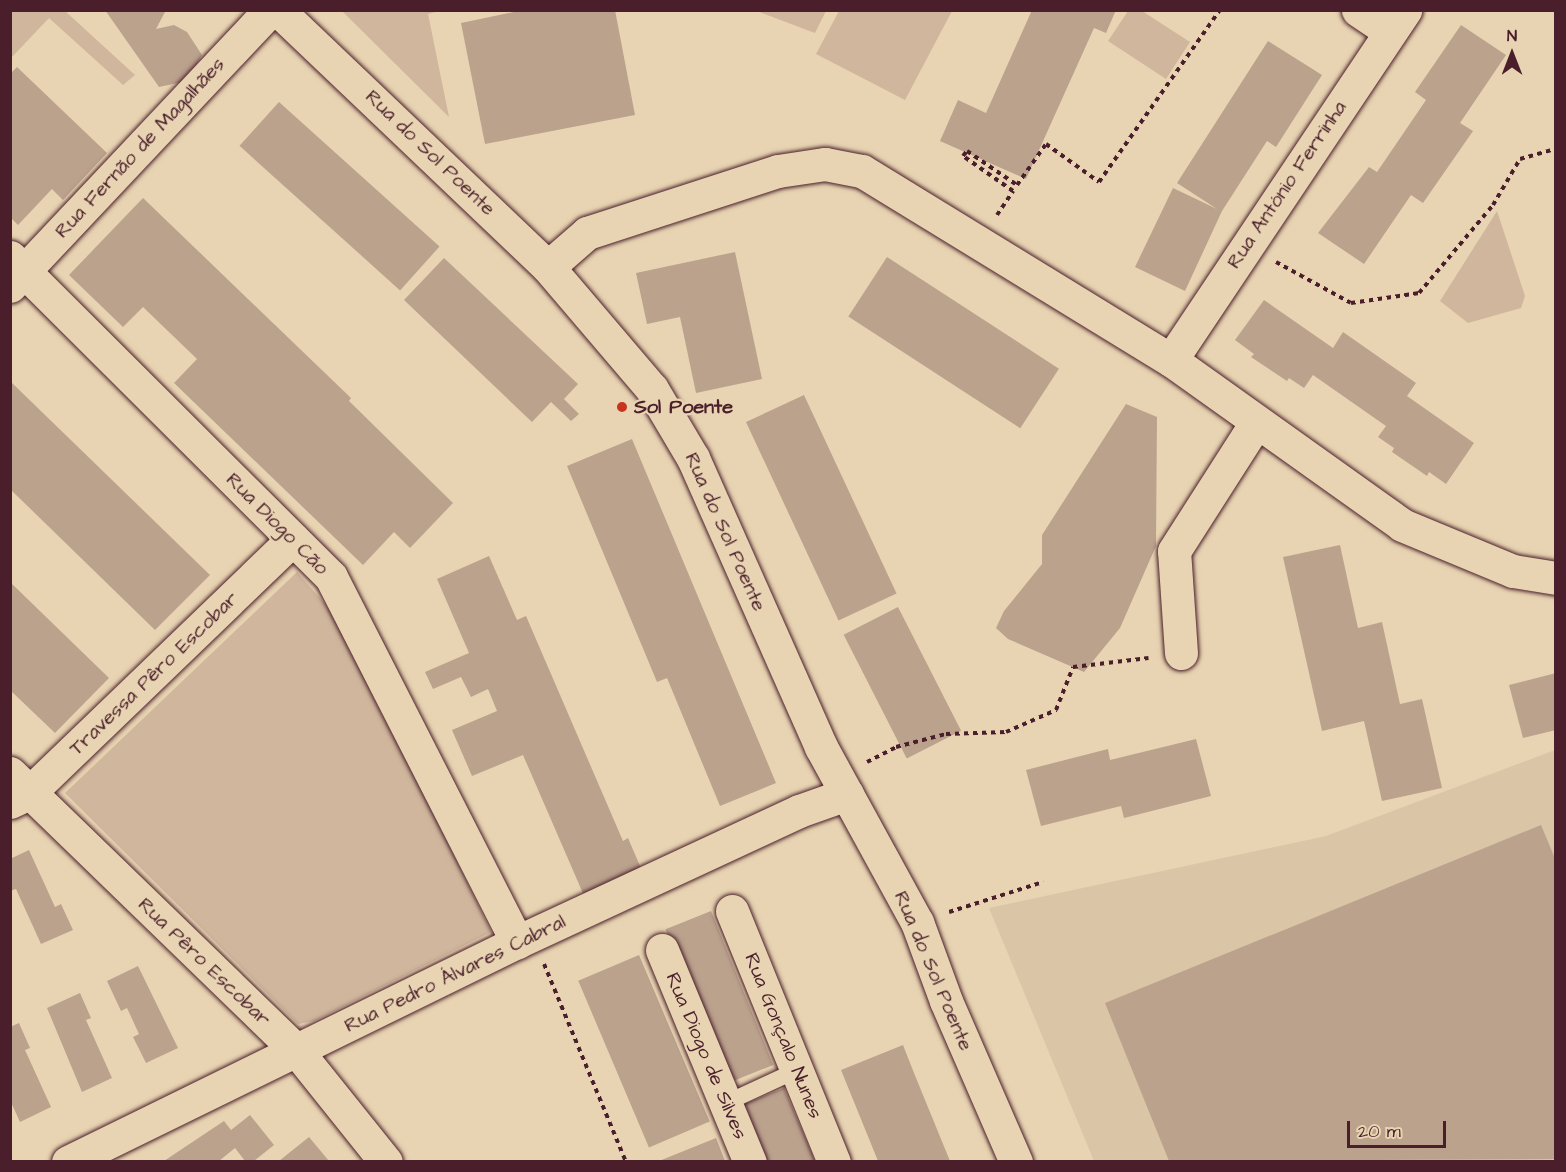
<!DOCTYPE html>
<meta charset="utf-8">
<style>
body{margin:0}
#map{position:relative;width:1566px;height:1172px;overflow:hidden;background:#e8d4b2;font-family:"Architects Daughter",sans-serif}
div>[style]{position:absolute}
.built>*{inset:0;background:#dac5a7}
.green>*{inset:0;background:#cfb69c}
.building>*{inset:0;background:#bba28d;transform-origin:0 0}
.path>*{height:4px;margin-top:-2px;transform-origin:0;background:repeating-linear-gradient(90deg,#4a1f2b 0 4.5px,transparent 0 9px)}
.roads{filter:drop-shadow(0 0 2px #4a1f2b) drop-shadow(0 0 2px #4a1f2b)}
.lane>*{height:16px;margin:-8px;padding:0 8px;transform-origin:8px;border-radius:8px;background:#e8d4b2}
.street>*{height:33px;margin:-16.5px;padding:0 16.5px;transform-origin:16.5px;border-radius:16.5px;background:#e8d4b2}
.secondary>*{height:33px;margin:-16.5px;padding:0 16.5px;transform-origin:16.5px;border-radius:16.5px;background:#e8d4b2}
.dots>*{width:16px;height:16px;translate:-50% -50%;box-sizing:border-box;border:3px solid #e8d4b2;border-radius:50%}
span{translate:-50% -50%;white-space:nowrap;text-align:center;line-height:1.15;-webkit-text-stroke:4.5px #e8d4b2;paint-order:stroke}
.street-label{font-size:20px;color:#4a1f2b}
.poi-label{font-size:20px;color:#4a1f2b;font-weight:700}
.left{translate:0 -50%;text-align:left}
.frame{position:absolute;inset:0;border:12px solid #4a1f2b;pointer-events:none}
.north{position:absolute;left:1482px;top:24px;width:60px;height:60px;-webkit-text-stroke:4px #e8d4b2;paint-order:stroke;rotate:0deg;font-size:16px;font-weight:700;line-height:24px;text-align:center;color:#4a1f2b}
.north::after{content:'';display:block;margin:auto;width:21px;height:27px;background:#4a1f2b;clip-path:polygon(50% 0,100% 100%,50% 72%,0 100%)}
.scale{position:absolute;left:1347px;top:1121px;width:99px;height:27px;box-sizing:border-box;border:3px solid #4a1f2b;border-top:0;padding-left:8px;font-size:18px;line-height:21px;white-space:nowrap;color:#4a1f2b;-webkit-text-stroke:4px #e8d4b2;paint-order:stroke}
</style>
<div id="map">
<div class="built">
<div style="clip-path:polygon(1555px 750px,1555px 1161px,1094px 1161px,989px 908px,1326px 836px)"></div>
</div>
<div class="green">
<div style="clip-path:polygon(11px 10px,65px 11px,135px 75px,123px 85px,49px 18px,11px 58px)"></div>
<div style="clip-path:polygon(342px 11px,439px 11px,428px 14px,449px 117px)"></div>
<div style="clip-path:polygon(757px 11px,826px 11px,815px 33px)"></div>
<div style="clip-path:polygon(839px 11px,839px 10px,952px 11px,905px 100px,816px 54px)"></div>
<div style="clip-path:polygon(1142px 11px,1190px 42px,1166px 79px,1108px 41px,1128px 11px)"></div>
<div style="clip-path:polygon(1497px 211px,1525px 296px,1521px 308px,1468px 323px,1440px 301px)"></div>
<div style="clip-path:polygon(297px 572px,339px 620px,359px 657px,491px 932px,314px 1021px,298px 1024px,65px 793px)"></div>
</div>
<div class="building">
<div style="clip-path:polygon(105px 10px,166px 10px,156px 29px,174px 25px,187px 32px,202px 55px,187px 81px,159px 87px)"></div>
<div style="clip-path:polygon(523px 10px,615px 10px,635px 115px,485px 144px,461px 23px)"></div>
<div style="clip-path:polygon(1032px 10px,1116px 10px,1106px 33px,1094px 28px,1026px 179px,940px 141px,958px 100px,986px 113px)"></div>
<div style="clip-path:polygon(1461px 25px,1506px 55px,1460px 123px,1473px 131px,1423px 203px,1411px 195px,1364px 264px,1318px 233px,1369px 167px,1377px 172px,1426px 100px,1415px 92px)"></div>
<div style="clip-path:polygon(1268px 41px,1322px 75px,1276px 147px,1267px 141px,1222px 211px,1185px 291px,1135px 267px,1173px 188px,1217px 209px,1177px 183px)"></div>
<div style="clip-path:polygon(17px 67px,107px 153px,63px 200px,52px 189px,18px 225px,10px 217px,10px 74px)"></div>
<div style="left:279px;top:102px;width:216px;height:59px;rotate:42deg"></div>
<div style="clip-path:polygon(143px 198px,351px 398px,349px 401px,453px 503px,410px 548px,394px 532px,363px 565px,174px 383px,197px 359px,143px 307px,123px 327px,69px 275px)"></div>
<div style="clip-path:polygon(735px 252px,762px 379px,696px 393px,680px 317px,647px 324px,636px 273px)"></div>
<div style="left:887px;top:257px;width:205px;height:71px;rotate:33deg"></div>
<div style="clip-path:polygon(444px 258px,578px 384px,564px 399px,579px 414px,571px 421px,551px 402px,532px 422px,404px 300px)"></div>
<div style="clip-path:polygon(1264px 300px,1333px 348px,1343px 332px,1416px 383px,1407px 396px,1474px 443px,1446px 484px,1429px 472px,1427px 476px,1392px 452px,1394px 448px,1378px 437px,1386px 426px,1313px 375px,1304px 388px,1289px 378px,1287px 381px,1251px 357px,1254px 354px,1235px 340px)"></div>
<div style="clip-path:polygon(10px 381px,210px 575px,155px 630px,10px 489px)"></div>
<div style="left:804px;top:395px;width:219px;height:64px;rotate:65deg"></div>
<div style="clip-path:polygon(1126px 404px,1157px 417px,1156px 546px,1120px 628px,1084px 672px,1008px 639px,996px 628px,1004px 611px,1042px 564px,1042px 535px)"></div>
<div style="clip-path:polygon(632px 439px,776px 783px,720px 806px,667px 678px,657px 682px,567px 466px)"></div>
<div style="clip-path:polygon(1340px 545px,1358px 628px,1382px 622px,1400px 704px,1422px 699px,1442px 788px,1382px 801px,1364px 721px,1322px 731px,1283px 557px)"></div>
<div style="clip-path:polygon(489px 556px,517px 620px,526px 616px,623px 841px,628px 838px,643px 873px,585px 898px,523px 755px,472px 776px,452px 730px,497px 711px,488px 689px,471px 697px,461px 677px,433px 689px,425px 672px,469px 653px,437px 579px)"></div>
<div style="clip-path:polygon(10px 582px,109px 678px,55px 733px,10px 690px)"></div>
<div style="left:898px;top:607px;width:139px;height:61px;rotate:63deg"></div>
<div style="clip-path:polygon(1556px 673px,1556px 730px,1523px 738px,1509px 685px)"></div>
<div style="clip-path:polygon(1196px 739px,1211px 796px,1124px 818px,1121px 806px,1041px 826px,1026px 770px,1108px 749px,1110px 760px)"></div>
<div style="clip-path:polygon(1541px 825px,1556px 861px,1556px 1159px,1169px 1161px,1105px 1003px)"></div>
<div style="clip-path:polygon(29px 850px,55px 907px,61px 904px,73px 930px,41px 944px,16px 889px,10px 891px,10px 859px)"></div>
<div style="left:711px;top:911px;width:166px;height:49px;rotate:68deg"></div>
<div style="left:639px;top:955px;width:181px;height:66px;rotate:67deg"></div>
<div style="clip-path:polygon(138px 966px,178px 1048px,146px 1063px,133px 1037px,139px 1034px,127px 1008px,121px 1011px,107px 981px)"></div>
<div style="clip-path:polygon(80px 993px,91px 1018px,86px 1020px,112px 1078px,82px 1092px,47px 1008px)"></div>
<div style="clip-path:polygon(19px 1023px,30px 1048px,25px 1050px,51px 1107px,20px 1122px,10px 1100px,10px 1027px)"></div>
<div style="clip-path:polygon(903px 1045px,914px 1073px,950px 1161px,878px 1161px,841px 1070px)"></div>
<div style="clip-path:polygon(784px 1088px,815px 1161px,762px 1161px,739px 1106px)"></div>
<div style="clip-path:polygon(250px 1115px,274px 1145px,254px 1161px,245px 1161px,235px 1148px,219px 1161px,164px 1161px,224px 1121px,231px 1130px)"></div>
<div style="clip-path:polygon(309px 1137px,329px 1161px,279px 1161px)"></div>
<div style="clip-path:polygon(716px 1138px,725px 1161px,659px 1161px)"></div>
</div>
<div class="path">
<div style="left:997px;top:215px;width:29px;rotate:-56deg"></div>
<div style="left:1013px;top:191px;width:61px;rotate:-145deg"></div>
<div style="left:963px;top:156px;width:6px;rotate:-51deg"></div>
<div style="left:967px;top:151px;width:60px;rotate:34.2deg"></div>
<div style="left:1017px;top:185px;width:50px;rotate:-54.7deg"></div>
<div style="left:1046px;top:144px;width:65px;rotate:35.6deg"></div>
<div style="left:1099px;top:182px;width:210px;rotate:-54.9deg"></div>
<div style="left:1276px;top:262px;width:85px;rotate:28.7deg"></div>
<div style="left:1351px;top:303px;width:69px;rotate:-8.4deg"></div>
<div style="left:1419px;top:293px;width:115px;rotate:-49.9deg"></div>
<div style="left:1493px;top:205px;width:53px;rotate:-59.6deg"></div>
<div style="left:1520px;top:159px;width:37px;rotate:-16deg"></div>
<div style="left:867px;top:762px;width:33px;rotate:-27deg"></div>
<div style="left:896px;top:747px;width:52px;rotate:-14.6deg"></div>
<div style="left:946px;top:734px;width:60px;rotate:-1.9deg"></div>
<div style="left:1006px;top:732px;width:55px;rotate:-23.7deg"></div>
<div style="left:1056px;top:710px;width:46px;rotate:-68.4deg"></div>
<div style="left:1073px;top:667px;width:76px;rotate:-6.8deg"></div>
<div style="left:949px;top:912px;width:99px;rotate:-17.7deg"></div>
<div style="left:544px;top:964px;width:214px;rotate:67.5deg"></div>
</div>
<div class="roads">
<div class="lane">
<div style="left:726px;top:1103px;width:78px;rotate:-24.9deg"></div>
</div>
<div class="street">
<div style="left:1358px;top:10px;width:37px;rotate:34deg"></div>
<div style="left:10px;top:257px;width:453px;rotate:44.9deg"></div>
<div style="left:331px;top:577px;width:410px;rotate:63deg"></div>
<div style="left:548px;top:267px;width:52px;rotate:-41.1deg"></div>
<div style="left:587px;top:233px;width:201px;rotate:-18deg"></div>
<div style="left:778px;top:171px;width:48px;rotate:-8.5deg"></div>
<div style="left:825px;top:164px;width:38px;rotate:11deg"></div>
<div style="left:862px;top:171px;width:362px;rotate:31.5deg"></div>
<div style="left:1171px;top:360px;width:284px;rotate:35.5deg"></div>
<div style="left:1402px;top:525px;width:120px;rotate:22.5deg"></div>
<div style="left:1513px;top:571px;width:44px;rotate:9.2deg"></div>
<div style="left:10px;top:286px;width:379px;rotate:-46.7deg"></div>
<div style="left:1171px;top:360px;width:421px;rotate:-56.2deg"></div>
<div style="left:1181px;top:653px;width:102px;rotate:-93.9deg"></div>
<div style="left:1174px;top:551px;width:152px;rotate:-57.4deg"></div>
<div style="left:10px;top:773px;width:400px;rotate:44.1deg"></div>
<div style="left:297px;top:1051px;width:142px;rotate:51.3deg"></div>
<div style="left:10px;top:802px;width:21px;rotate:-25deg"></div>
<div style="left:29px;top:793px;width:366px;rotate:-43.9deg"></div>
<div style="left:732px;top:911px;width:271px;rotate:67.9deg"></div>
<div style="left:662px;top:950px;width:230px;rotate:67.5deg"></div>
<div style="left:68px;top:1162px;width:500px;rotate:-26.1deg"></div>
<div style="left:517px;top:942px;width:311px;rotate:-24.9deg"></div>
<div style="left:799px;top:811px;width:51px;rotate:-19.5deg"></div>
</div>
<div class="secondary">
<div style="left:278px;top:10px;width:373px;rotate:43.6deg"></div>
<div style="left:548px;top:267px;width:160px;rotate:49.6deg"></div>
<div style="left:652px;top:389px;width:80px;rotate:59.3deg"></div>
<div style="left:693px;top:458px;width:316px;rotate:66.1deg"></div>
<div style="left:821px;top:747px;width:200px;rotate:61.3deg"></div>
<div style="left:917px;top:922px;width:84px;rotate:69.8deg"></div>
<div style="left:946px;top:1001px;width:176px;rotate:66.5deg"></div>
</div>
</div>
<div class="dots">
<div style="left:622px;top:407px;background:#c8321e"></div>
</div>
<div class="street-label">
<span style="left:140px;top:148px;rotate:-47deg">Rua Fernão de Magalhães</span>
<span style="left:430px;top:153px;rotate:44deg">Rua do Sol Poente</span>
<span style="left:1287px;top:185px;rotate:-56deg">Rua António Ferrinha</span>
<span style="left:277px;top:524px;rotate:45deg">Rua Diogo Cão</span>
<span style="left:725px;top:532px;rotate:66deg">Rua do Sol Poente</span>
<span style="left:154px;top:674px;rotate:-44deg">Travessa Pêro Escobar</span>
<span style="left:204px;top:962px;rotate:44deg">Rua Pêro Escobar</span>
<span style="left:933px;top:971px;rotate:67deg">Rua do Sol Poente</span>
<span style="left:455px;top:974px;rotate:-26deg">Rua Pedro Álvares Cabral</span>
<span style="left:783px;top:1036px;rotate:68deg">Rua Gonçalo Nunes</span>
<span style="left:706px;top:1056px;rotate:67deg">Rua Diogo de Silves</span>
</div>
<div class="poi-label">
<span class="left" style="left:634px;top:407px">Sol Poente</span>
</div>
<div class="frame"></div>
<div class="north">N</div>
<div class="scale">20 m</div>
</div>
